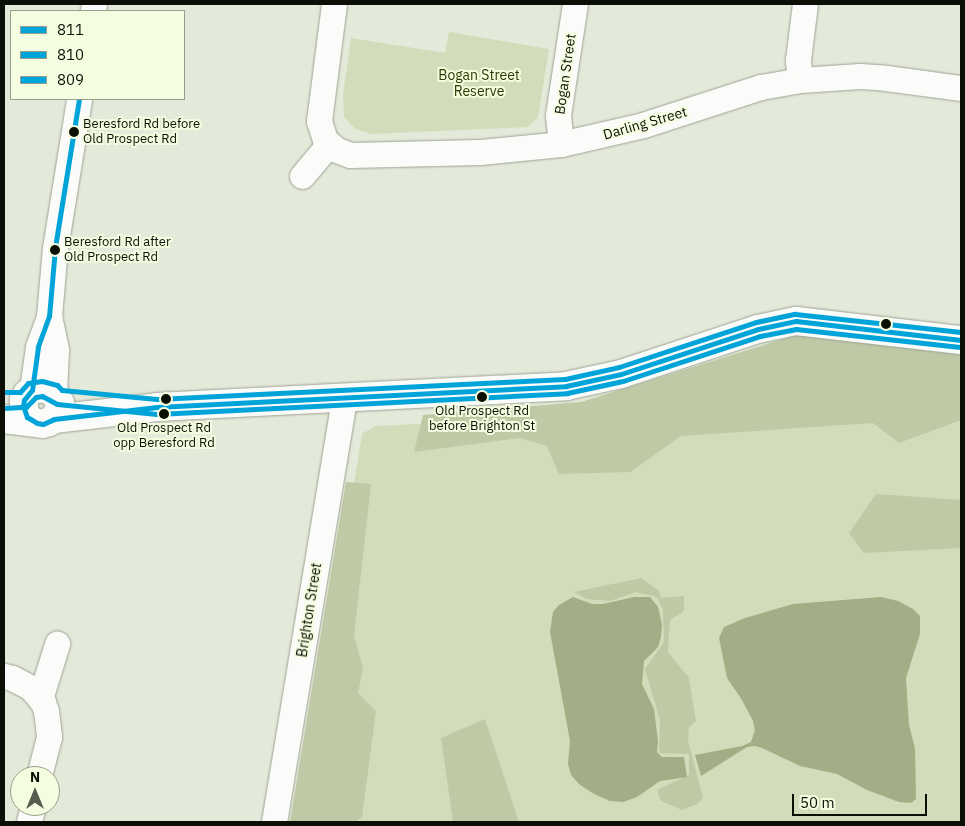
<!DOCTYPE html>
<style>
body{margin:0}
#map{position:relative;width:965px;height:826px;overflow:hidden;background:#e4ead9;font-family:"IBM Plex Sans",sans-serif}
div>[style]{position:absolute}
.green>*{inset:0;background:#d2dcba}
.forest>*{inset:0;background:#bfc9a6}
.water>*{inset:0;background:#a3ae87}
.roads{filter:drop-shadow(0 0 1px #9ea295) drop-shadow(0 0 1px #9ea295)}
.minor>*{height:25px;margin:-12.5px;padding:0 12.5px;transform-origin:12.5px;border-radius:12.5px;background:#fbfcf9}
.major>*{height:28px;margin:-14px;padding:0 14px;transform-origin:14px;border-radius:14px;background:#fbfcf9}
.bus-1>*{height:5px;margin:-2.5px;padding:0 2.5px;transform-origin:2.5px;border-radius:2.5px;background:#01a4d8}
.bus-2>*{height:5px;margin:-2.5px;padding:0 2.5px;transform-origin:2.5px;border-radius:2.5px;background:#01a4d8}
.bus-3>*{height:5px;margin:-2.5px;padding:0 2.5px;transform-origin:2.5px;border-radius:2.5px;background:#01a4d8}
.dots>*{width:14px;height:14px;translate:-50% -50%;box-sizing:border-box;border:2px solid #f5fde0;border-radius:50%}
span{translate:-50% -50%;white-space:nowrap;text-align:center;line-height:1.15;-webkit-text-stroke:4px #f5fde0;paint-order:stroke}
.bus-label{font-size:13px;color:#0c0f06}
.left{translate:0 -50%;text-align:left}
.street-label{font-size:14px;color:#0c0f06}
.park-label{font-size:14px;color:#2f3900}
.frame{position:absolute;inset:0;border:5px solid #0c0f06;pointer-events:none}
.legend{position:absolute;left:10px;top:10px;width:175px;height:90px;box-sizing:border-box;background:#f5fde0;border:1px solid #989e89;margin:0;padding:6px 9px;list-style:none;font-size:15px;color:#0c0f06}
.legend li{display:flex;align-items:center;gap:10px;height:25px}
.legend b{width:25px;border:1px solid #989e89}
.north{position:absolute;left:10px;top:766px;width:50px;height:50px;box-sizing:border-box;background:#f5fde0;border:1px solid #989e89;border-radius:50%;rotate:0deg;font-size:14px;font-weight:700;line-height:20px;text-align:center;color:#0c0f06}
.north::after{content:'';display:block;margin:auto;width:18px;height:22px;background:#585c50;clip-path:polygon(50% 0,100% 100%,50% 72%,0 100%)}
.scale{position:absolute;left:792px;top:794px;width:135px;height:22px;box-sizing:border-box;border:2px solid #0c0f06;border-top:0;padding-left:6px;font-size:15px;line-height:18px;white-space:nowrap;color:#0c0f06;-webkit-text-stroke:4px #f5fde0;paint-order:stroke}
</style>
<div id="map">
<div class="green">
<div style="clip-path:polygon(449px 32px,549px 49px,538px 117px,528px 127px,372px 134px,355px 129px,344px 117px,343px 96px,351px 38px,445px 53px)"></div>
<div style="clip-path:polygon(961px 368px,961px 822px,300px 822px,362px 434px,375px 426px,480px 421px)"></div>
</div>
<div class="forest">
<div style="clip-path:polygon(799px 334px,961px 355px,961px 420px,899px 443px,873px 423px,681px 436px,630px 472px,559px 474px,547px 446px,520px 438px,414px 452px,423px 415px,581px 402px)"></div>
<div style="clip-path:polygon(346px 482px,371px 484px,354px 636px,363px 668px,358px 693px,376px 711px,362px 817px,355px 822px,290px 822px)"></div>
<div style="clip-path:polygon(876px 494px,961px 500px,961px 548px,864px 553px,849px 533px)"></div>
<div style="clip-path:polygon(641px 578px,659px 591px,661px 598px,684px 596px,684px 611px,670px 620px,668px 652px,689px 678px,696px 721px,689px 727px,688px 740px,703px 798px,697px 804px,682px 810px,661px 801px,657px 790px,689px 775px,689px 754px,659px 753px,660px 720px,645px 669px,664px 642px,663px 610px,657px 597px,636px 592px,610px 601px,587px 599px,574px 592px)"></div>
<div style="clip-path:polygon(485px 719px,519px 822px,453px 822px,441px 738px)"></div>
</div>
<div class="water">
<div style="clip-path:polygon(573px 597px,592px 604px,603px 604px,634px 597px,650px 597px,658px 607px,662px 625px,661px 637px,658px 647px,644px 661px,642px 684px,654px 709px,658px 741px,657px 752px,662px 757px,684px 757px,687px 777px,660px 781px,637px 797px,623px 802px,610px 801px,594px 794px,579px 784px,571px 775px,568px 764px,570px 741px,550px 632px,553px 612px,559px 605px)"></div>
<div style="clip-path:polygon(881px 597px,898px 601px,913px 609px,920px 616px,920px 634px,906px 678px,909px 725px,915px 748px,916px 799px,911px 803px,899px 802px,867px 790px,837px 774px,800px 766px,762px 748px,755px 746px,747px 747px,701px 776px,695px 755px,742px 746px,751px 742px,755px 730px,753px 721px,742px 700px,727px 678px,719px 638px,724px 627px,745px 618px,793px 604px)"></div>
</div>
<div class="roads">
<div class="minor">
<div style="left:334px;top:4px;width:118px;rotate:97.3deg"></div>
<div style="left:319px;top:121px;width:20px;rotate:72deg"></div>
<div style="left:325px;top:140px;width:16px;rotate:40deg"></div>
<div style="left:337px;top:150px;width:14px;rotate:21deg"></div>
<div style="left:350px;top:155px;width:130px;rotate:-1.3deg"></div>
<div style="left:480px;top:152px;width:81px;rotate:-5.6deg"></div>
<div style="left:561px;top:144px;width:84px;rotate:-13deg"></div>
<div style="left:643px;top:125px;width:124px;rotate:-17.9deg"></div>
<div style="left:761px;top:87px;width:40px;rotate:-10deg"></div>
<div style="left:800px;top:80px;width:60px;rotate:-3.8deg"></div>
<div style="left:860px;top:76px;width:26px;rotate:4deg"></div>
<div style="left:886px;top:78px;width:76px;rotate:7.6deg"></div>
<div style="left:93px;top:11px;width:7px;rotate:-82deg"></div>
<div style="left:800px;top:80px;width:20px;rotate:-96deg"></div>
<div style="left:798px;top:60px;width:56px;rotate:-82.9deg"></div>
<div style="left:561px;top:144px;width:29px;rotate:-96deg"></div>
<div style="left:558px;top:115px;width:112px;rotate:-81.3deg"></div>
<div style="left:302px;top:176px;width:42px;rotate:-49.8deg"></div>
<div style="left:49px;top:316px;width:35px;rotate:78deg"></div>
<div style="left:56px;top:350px;width:42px;rotate:92.7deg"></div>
<div style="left:32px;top:390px;width:43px;rotate:-82.1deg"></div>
<div style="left:38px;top:347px;width:33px;rotate:-70deg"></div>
<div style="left:49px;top:316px;width:68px;rotate:-85deg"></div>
<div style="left:55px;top:248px;width:151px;rotate:-80.8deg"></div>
<div style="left:4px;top:676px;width:8px;rotate:14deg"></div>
<div style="left:12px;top:678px;width:20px;rotate:27deg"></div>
<div style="left:30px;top:687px;width:20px;rotate:49deg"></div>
<div style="left:43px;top:702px;width:9px;rotate:72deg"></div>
<div style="left:46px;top:711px;width:26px;rotate:83deg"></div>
<div style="left:49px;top:737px;width:40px;rotate:104.4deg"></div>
<div style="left:40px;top:699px;width:58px;rotate:-72.8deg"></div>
<div style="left:29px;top:822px;width:16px;rotate:-76deg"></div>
<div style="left:274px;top:822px;width:431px;rotate:-80.6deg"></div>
</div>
<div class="major">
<div style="left:4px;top:419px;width:39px;rotate:7deg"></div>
<div style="left:43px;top:424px;width:6px;rotate:-18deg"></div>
<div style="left:49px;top:422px;width:12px;rotate:-42deg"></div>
<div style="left:58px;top:414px;width:5px;rotate:-79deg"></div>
<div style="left:59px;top:409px;width:6px;rotate:-81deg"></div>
<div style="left:60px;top:403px;width:13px;rotate:-119deg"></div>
<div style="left:54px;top:392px;width:12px;rotate:-160deg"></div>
<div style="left:43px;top:388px;width:11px;rotate:170deg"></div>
<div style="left:32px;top:390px;width:6px;rotate:141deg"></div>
<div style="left:27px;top:394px;width:7px;rotate:117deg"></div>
<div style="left:24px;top:400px;width:12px;rotate:90deg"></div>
<div style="left:24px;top:412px;width:11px;rotate:52deg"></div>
<div style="left:54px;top:419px;width:104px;rotate:-6.6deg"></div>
<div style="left:157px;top:407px;width:410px;rotate:-2.9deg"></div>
<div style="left:566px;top:386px;width:56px;rotate:-12.3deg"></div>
<div style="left:621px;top:374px;width:144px;rotate:-18.2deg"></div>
<div style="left:758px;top:329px;width:39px;rotate:-12deg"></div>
<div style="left:796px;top:321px;width:166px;rotate:6.6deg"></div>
</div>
</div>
<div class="bus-1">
<div style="left:79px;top:99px;width:151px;rotate:99.2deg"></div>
<div style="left:55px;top:248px;width:68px;rotate:95deg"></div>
<div style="left:49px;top:316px;width:33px;rotate:110deg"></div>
<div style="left:38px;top:347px;width:43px;rotate:97.9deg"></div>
<div style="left:32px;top:390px;width:13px;rotate:129deg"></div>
<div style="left:24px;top:400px;width:6px;rotate:99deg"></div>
<div style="left:23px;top:406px;width:12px;rotate:70deg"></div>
<div style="left:27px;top:417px;width:12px;rotate:31deg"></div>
<div style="left:37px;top:423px;width:6px;rotate:9deg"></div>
<div style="left:43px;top:424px;width:12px;rotate:-24deg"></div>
<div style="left:54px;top:419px;width:104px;rotate:-6.6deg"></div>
<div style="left:157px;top:407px;width:410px;rotate:-2.9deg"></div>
<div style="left:566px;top:386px;width:56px;rotate:-12.3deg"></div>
<div style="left:621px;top:374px;width:144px;rotate:-18.2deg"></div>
<div style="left:758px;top:329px;width:39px;rotate:-12deg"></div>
<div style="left:796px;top:321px;width:166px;rotate:6.6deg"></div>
</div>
<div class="bus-2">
<div style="left:4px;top:408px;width:22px;rotate:-3deg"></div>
<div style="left:26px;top:407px;width:14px;rotate:-45deg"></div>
<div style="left:36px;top:397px;width:6px;rotate:-9deg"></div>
<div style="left:42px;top:396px;width:17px;rotate:28deg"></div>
<div style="left:57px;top:404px;width:100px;rotate:5.7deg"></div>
<div style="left:157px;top:414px;width:411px;rotate:-2.9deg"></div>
<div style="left:567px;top:393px;width:57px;rotate:-12.1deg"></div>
<div style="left:623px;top:381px;width:144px;rotate:-18.2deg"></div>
<div style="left:760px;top:336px;width:37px;rotate:-11deg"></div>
<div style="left:796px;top:329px;width:165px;rotate:6.3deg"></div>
</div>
<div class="bus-3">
<div style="left:4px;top:392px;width:16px"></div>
<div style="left:20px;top:392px;width:12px;rotate:-48deg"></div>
<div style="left:28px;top:383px;width:14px;rotate:-8deg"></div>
<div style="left:42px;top:381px;width:16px;rotate:15deg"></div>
<div style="left:57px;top:385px;width:7px;rotate:45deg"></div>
<div style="left:62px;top:390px;width:95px;rotate:5.4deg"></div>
<div style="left:157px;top:399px;width:408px;rotate:-2.8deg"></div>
<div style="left:565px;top:379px;width:55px;rotate:-12.5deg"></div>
<div style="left:619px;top:367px;width:144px;rotate:-18.2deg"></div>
<div style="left:756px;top:322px;width:40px;rotate:-12deg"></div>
<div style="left:795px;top:314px;width:167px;rotate:6.2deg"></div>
</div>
<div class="dots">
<div style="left:74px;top:132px;background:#0c0f06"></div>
<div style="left:55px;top:250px;background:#0c0f06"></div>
<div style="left:886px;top:324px;background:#0c0f06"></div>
<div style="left:482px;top:397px;background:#0c0f06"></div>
<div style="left:166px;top:399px;background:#0c0f06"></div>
<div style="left:164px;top:414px;background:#0c0f06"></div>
</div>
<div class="bus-label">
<span class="left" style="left:83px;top:132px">Beresford Rd before<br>Old Prospect Rd</span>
<span class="left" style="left:64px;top:250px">Beresford Rd after<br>Old Prospect Rd</span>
<span style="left:482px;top:419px">Old Prospect Rd<br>before Brighton St</span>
<span style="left:164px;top:436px">Old Prospect Rd<br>opp Beresford Rd</span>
</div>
<div class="street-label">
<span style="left:565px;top:74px;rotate:-82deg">Bogan Street</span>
<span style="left:645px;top:123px;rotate:-16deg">Darling Street</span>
<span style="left:309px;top:610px;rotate:-81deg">Brighton Street</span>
</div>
<div class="park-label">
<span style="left:479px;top:83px">Bogan Street<br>Reserve</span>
</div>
<div class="frame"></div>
<ul class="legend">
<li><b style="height:6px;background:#01a4d8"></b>811</li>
<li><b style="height:6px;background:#01a4d8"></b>810</li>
<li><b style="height:6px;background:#01a4d8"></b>809</li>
</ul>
<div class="north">N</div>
<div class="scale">50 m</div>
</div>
